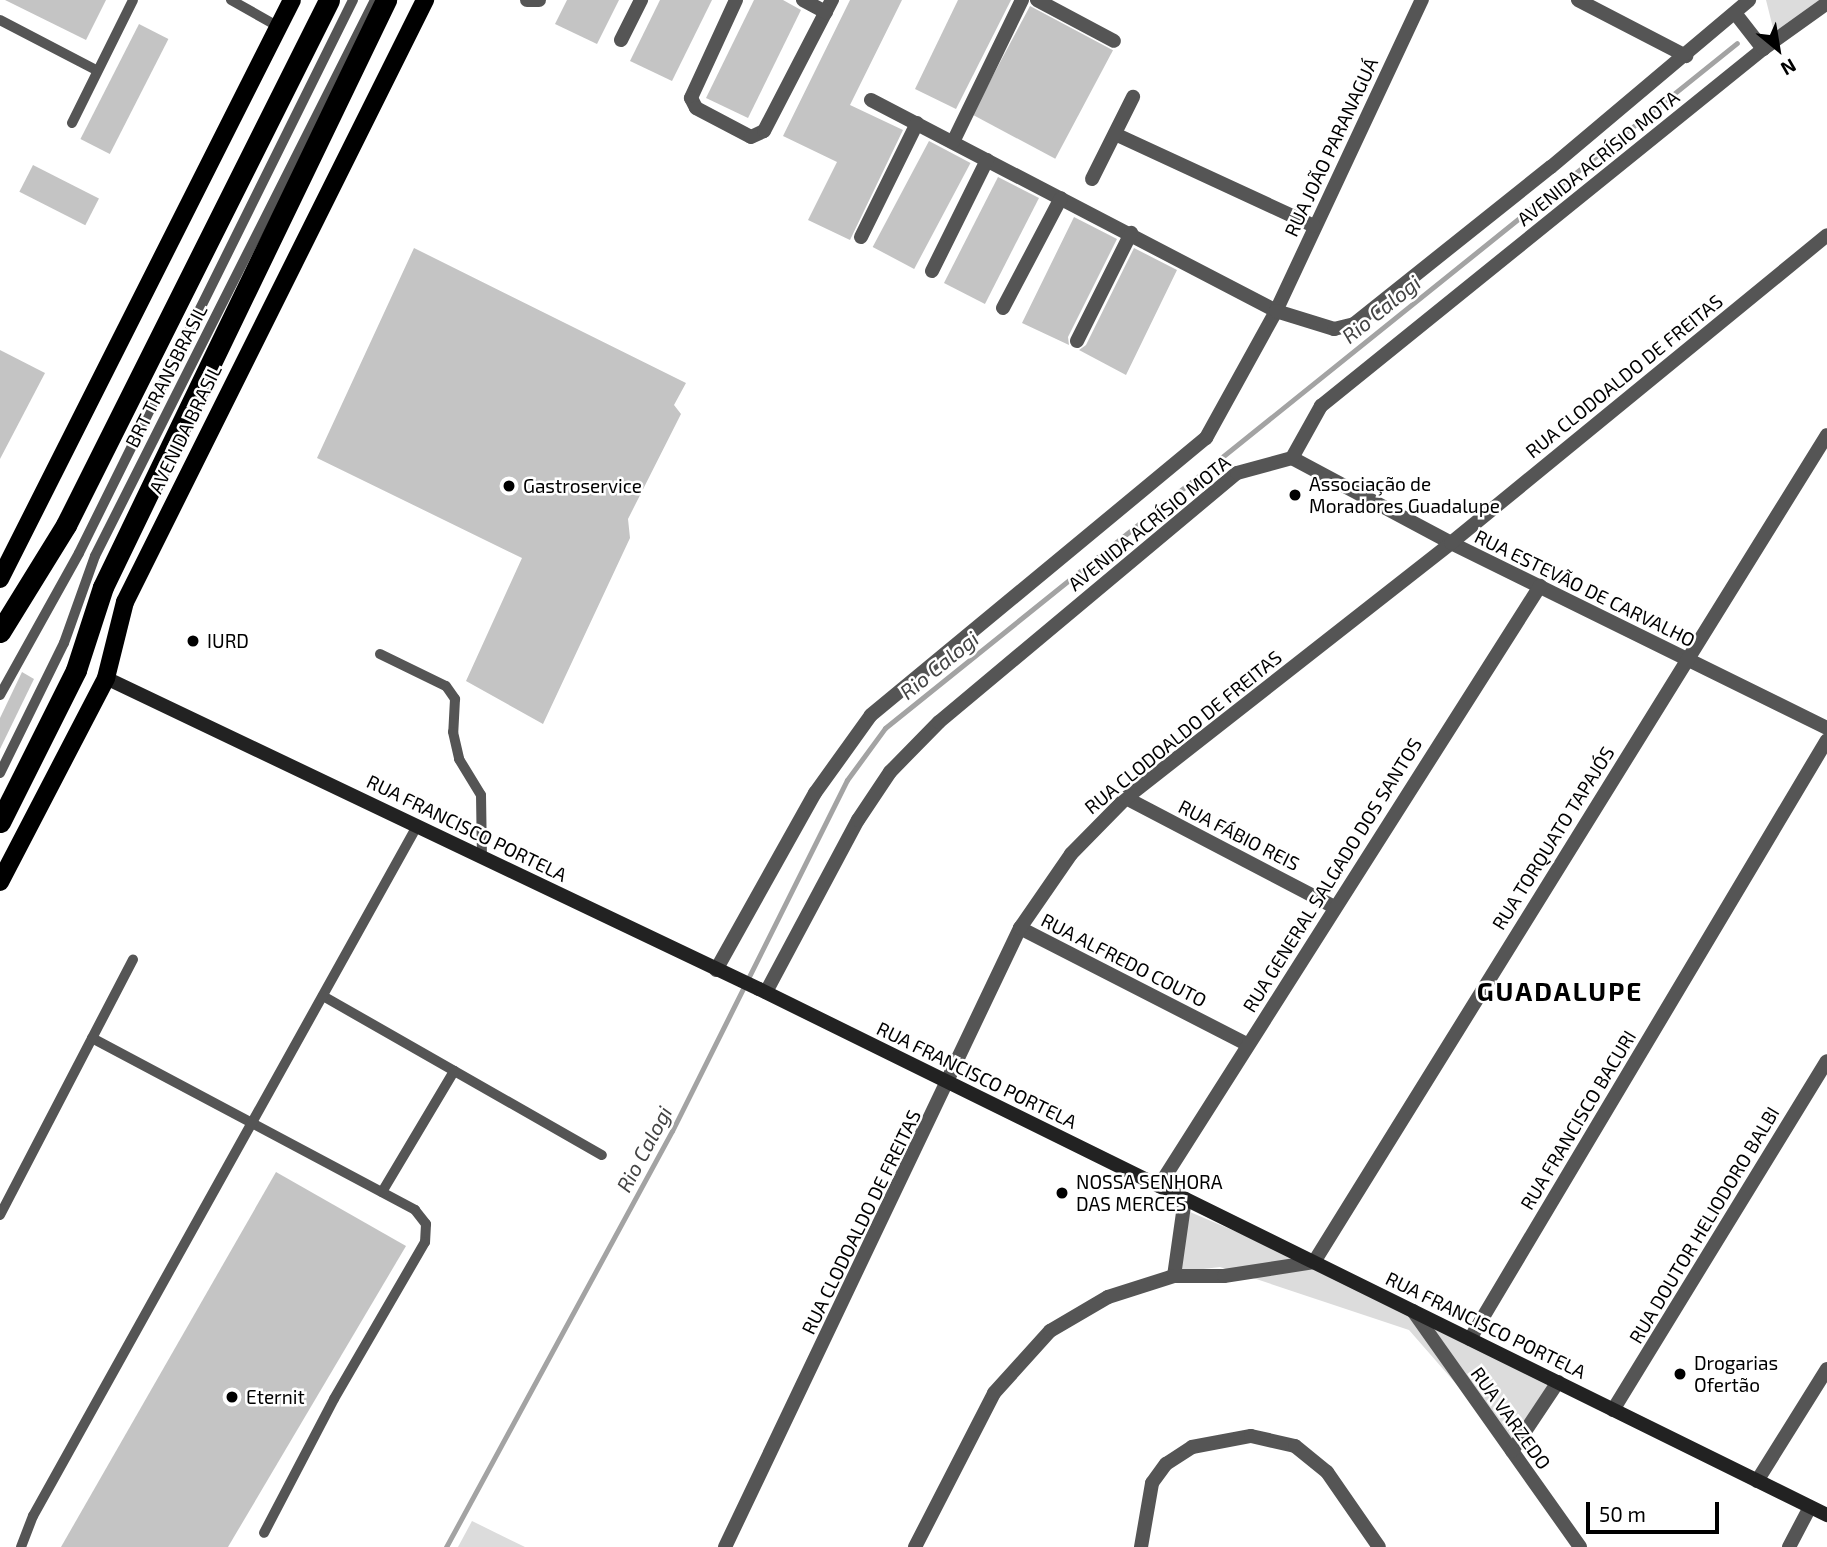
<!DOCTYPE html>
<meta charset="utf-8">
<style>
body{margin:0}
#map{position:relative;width:1827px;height:1547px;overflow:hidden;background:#fff;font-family:"Exo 2",sans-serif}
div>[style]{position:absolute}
.green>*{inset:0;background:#dcdcdc}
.stream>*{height:5px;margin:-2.5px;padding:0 2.5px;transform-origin:2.5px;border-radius:2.5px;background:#a3a3a3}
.building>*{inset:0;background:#c4c4c4;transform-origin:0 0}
.lane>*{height:10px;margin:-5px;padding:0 5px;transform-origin:5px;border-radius:5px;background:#555}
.street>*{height:14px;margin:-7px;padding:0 7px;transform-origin:7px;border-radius:7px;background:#555}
.secondary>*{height:14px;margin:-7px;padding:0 7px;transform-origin:7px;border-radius:7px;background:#222}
.primary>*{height:18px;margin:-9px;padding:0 9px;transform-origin:9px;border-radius:9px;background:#000}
.highway>*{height:21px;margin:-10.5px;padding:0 10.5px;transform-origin:10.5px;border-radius:10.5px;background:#000}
.dots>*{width:19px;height:19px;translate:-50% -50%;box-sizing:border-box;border:4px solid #fff;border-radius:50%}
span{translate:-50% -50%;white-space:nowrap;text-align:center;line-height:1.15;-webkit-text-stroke:5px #fff;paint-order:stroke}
.street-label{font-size:19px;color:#000}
.poi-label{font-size:19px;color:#000}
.left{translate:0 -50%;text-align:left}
.water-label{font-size:21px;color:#444;font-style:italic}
.district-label{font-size:26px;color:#000;font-weight:700;letter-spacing:2px}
.north{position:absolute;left:1743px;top:14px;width:70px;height:70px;-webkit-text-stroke:5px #fff;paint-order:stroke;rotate:150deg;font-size:19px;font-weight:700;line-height:28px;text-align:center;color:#000}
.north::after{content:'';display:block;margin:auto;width:24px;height:32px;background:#000;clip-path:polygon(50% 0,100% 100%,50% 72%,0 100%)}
.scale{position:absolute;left:1586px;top:1502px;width:133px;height:32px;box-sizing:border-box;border:4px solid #000;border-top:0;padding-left:9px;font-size:21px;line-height:24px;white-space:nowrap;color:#000;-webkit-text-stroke:5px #fff;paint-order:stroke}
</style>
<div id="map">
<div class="green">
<div style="clip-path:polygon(1766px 0,1820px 0,1775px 36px)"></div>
<div style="clip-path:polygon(1190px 1212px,1312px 1264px,1555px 1381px,1512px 1448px,1409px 1330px,1220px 1267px,1178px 1272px)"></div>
<div style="clip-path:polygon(472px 1521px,525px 1547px,458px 1547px)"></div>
</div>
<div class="stream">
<div style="left:446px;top:1547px;width:473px;rotate:-61.5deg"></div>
<div style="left:672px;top:1131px;width:392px;rotate:-63.5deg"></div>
<div style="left:847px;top:780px;width:64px;rotate:-53.8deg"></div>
<div style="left:885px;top:728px;width:1093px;rotate:-38.8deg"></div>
</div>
<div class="building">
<div style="clip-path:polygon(5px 0,106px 0,86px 40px)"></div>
<div style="clip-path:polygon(567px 0,619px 0,597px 44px,555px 24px)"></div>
<div style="clip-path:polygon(660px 0,712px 0,672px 81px,630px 61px)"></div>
<div style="clip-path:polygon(754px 0,783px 0,801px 10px,748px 118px,706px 98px)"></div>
<div style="clip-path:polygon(850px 0,902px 0,850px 105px,903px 130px,850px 240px,808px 220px,837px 162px,783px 136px)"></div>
<div style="clip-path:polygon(958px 0,1011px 0,956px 109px,915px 89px)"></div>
<div style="left:1030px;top:6px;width:94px;height:123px;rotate:28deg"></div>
<div style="left:139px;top:24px;width:33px;height:129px;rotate:27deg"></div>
<div style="left:929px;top:141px;width:47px;height:120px;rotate:28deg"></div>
<div style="left:33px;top:165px;width:74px;height:30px;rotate:27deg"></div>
<div style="left:998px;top:177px;width:46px;height:119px;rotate:27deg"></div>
<div style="clip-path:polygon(1074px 217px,1117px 239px,1068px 337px,1069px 345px,1022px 323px)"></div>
<div style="clip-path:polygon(414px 248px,686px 383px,674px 405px,681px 414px,628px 519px,630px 538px,543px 724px,466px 681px,522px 558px,317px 458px)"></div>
<div style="clip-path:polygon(1134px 248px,1177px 270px,1126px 375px,1079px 350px,1086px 345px)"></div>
<div style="clip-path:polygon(0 350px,45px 373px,0 459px)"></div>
<div style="clip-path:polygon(22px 672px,34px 679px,0 749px,0 718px)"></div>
<div style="clip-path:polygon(276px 1172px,406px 1246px,228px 1547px,61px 1547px)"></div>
</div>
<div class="lane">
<div style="left:231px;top:0;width:55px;rotate:29.4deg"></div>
<div style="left:0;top:20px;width:108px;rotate:27.5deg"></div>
<div style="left:72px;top:123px;width:137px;rotate:-63.6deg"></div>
<div style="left:380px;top:654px;width:73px;rotate:25.9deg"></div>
<div style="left:446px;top:686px;width:16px;rotate:55deg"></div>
<div style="left:455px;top:699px;width:33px;rotate:93deg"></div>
<div style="left:453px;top:732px;width:28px;rotate:77deg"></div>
<div style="left:459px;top:759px;width:42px;rotate:58.6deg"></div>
<div style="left:481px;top:795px;width:62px;rotate:89.1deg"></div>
<div style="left:0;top:695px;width:162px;rotate:-60.9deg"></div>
<div style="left:79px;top:553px;width:617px;rotate:-63.64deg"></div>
<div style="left:0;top:773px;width:145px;rotate:-63.8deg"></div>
<div style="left:64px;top:643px;width:92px;rotate:-70.4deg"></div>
<div style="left:95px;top:556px;width:623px;rotate:-63.27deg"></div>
<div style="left:323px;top:996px;width:321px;rotate:29.7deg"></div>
<div style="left:92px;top:1038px;width:366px;rotate:28deg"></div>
<div style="left:415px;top:1210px;width:18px;rotate:52deg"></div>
<div style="left:426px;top:1224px;width:18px;rotate:93deg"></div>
<div style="left:425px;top:1242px;width:181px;rotate:120.1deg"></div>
<div style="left:334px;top:1399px;width:151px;rotate:117.6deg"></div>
<div style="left:382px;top:1192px;width:141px;rotate:-59.2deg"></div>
<div style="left:0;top:1215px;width:288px;rotate:-62.5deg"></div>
<div style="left:21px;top:1547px;width:33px;rotate:-69deg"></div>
<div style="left:33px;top:1516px;width:790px;rotate:-60.9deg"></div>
</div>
<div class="street">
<div style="left:527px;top:0;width:12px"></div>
<div style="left:736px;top:0;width:108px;rotate:114.7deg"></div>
<div style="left:691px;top:98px;width:11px;rotate:63deg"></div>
<div style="left:696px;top:108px;width:62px;rotate:27.8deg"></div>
<div style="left:751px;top:137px;width:14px;rotate:-25deg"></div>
<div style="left:764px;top:131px;width:148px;rotate:-62.6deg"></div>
<div style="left:803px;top:0;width:26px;rotate:28deg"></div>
<div style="left:1037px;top:0;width:87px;rotate:28deg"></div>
<div style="left:1578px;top:0;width:122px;rotate:27.4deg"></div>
<div style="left:1735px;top:13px;width:46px;rotate:52.1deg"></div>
<div style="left:621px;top:40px;width:45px;rotate:-63.4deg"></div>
<div style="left:871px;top:100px;width:457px;rotate:27.5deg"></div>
<div style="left:1276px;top:311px;width:344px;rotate:-64.9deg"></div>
<div style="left:1115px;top:134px;width:219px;rotate:24.8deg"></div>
<div style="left:953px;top:142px;width:158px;rotate:-64.1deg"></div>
<div style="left:1092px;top:179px;width:92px;rotate:-63.4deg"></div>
<div style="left:861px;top:237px;width:127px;rotate:-63.8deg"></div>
<div style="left:932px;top:271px;width:124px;rotate:-63.6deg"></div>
<div style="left:1003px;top:308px;width:124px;rotate:-62.2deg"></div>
<div style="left:1077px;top:341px;width:121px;rotate:-63.4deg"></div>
<div style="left:1292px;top:458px;width:180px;rotate:28.1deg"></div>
<div style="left:1451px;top:543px;width:419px;rotate:26.2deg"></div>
<div style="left:1126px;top:798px;width:233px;rotate:27.6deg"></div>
<div style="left:1020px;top:928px;width:255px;rotate:27.1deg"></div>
<div style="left:716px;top:970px;width:203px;rotate:-60.8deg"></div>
<div style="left:815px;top:793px;width:96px;rotate:-54.3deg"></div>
<div style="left:871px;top:715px;width:435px;rotate:-39.6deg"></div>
<div style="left:1206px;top:438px;width:145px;rotate:-61.1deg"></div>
<div style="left:1276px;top:311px;width:61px;rotate:17.2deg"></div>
<div style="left:1334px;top:329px;width:21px;rotate:-14deg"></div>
<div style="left:1354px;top:324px;width:252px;rotate:-38.6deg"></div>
<div style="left:1551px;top:167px;width:259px;rotate:-40.1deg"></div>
<div style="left:766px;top:992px;width:195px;rotate:-61.9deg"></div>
<div style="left:858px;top:820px;width:58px;rotate:-56.3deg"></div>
<div style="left:890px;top:772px;width:70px;rotate:-45.6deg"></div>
<div style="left:939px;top:722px;width:388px;rotate:-39.9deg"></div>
<div style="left:1237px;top:473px;width:57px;rotate:-15.3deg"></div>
<div style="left:1292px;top:458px;width:60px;rotate:-60.9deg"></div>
<div style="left:1321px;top:406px;width:568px;rotate:-38.93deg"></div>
<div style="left:1763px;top:49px;width:79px;rotate:-35.7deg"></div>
<div style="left:1159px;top:1186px;width:711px;rotate:-57.58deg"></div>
<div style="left:1174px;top:1276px;width:78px;rotate:-81.9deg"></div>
<div style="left:1413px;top:1311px;width:289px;rotate:54.7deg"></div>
<div style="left:1470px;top:1339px;width:697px;rotate:-59.21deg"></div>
<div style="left:1613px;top:1410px;width:409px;rotate:-58.5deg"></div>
<div style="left:1512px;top:1451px;width:83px;rotate:-56.3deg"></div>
<div style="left:1757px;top:1481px;width:132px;rotate:-58deg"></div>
<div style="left:725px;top:1547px;width:686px;rotate:-64.52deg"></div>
<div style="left:1020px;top:928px;width:90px;rotate:-55.4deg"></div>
<div style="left:1071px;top:854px;width:78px;rotate:-45.5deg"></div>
<div style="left:1126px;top:798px;width:413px;rotate:-38.1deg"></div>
<div style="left:1451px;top:543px;width:486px;rotate:-39.3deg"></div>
<div style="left:915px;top:1547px;width:173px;rotate:-62.8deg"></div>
<div style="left:994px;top:1393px;width:84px;rotate:-47.9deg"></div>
<div style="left:1050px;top:1331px;width:67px;rotate:-30.4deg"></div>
<div style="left:1108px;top:1297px;width:69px;rotate:-17.7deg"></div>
<div style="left:1174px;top:1276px;width:50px"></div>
<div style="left:1224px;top:1276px;width:91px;rotate:-8.8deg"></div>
<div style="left:1314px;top:1262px;width:973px;rotate:-58.19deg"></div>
<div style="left:1141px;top:1547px;width:65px;rotate:-80.2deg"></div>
<div style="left:1152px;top:1483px;width:24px;rotate:-54deg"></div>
<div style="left:1166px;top:1464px;width:31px;rotate:-33deg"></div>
<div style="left:1192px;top:1447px;width:60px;rotate:-10.6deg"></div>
<div style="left:1251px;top:1436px;width:45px;rotate:12.8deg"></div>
<div style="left:1295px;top:1446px;width:41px;rotate:39.1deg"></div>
<div style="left:1327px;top:1472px;width:91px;rotate:55.3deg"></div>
<div style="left:1789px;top:1547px;width:45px;rotate:-62.3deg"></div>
</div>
<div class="secondary">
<div style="left:106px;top:678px;width:723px;rotate:25.47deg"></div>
<div style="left:759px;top:989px;width:1191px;rotate:26.22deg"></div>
</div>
<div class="primary">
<div style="left:0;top:579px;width:648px;rotate:-63.24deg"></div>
<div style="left:0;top:882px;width:230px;rotate:-62.5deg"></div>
<div style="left:106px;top:678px;width:78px;rotate:-76deg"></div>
<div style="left:125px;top:602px;width:673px;rotate:-63.51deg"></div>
</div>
<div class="highway">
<div style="left:0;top:632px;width:126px;rotate:-58.3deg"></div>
<div style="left:66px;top:525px;width:587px;rotate:-63.39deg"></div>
<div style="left:0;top:822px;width:170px;rotate:-63.4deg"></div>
<div style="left:76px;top:670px;width:87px;rotate:-72deg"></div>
<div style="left:103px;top:587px;width:652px;rotate:-64.26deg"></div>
</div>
<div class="dots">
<div style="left:509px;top:486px;background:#000"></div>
<div style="left:1295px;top:495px;background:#000"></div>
<div style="left:193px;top:641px;background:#000"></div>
<div style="left:1062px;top:1193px;background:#000"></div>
<div style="left:1680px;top:1374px;background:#000"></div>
<div style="left:232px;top:1397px;background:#000"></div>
</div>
<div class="street-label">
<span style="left:1331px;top:147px;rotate:-65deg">RUA JOÃO PARANAGUÁ</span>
<span style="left:1598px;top:158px;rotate:-39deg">AVENIDA ACRÍSIO MOTA</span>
<span style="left:166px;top:376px;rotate:-63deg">BRT TRANSBRASIL</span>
<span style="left:1624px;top:376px;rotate:-39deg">RUA CLODOALDO DE FREITAS</span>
<span style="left:185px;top:429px;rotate:-64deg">AVENIDA BRASIL</span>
<span style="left:1149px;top:523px;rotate:-39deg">AVENIDA ACRÍSIO MOTA</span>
<span style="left:1585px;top:588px;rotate:26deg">RUA ESTEVÃO DE CARVALHO</span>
<span style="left:1183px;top:732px;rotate:-39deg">RUA CLODOALDO DE FREITAS</span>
<span style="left:467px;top:828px;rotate:26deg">RUA FRANCISCO PORTELA</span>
<span style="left:1239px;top:835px;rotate:27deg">RUA FÁBIO REIS</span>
<span style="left:1553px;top:838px;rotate:-58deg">RUA TORQUATO TAPAJÓS</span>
<span style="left:1332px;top:875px;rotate:-58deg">RUA GENERAL SALGADO DOS SANTOS</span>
<span style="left:1124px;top:960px;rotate:27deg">RUA ALFREDO COUTO</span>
<span style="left:977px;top:1075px;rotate:26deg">RUA FRANCISCO PORTELA</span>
<span style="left:1578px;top:1120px;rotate:-59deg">RUA FRANCISCO BACURI</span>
<span style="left:861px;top:1222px;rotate:-64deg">RUA CLODOALDO DE FREITAS</span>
<span style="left:1704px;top:1225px;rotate:-59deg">RUA DOUTOR HELIODORO BALBI</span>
<span style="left:1486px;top:1325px;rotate:26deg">RUA FRANCISCO PORTELA</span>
<span style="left:1511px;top:1418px;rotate:54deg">RUA VARZEDO</span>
</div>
<div class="poi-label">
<span class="left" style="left:1309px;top:495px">Associação de<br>Moradores Guadalupe</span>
<span class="left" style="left:523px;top:486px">Gastroservice</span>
<span class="left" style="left:207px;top:641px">IURD</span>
<span class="left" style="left:1076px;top:1193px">NOSSA SENHORA<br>DAS MERCES</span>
<span class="left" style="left:1694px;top:1374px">Drogarias<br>Ofertão</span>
<span class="left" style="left:246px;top:1397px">Eternit</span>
</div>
<div class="water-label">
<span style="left:1381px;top:309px;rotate:-39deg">Rio Calogi</span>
<span style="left:939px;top:665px;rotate:-39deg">Rio Calogi</span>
<span style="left:644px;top:1149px;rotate:-62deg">Rio Calogi</span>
</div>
<div class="district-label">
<span style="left:1560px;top:991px">GUADALUPE</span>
</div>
<div class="north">N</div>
<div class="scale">50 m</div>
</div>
